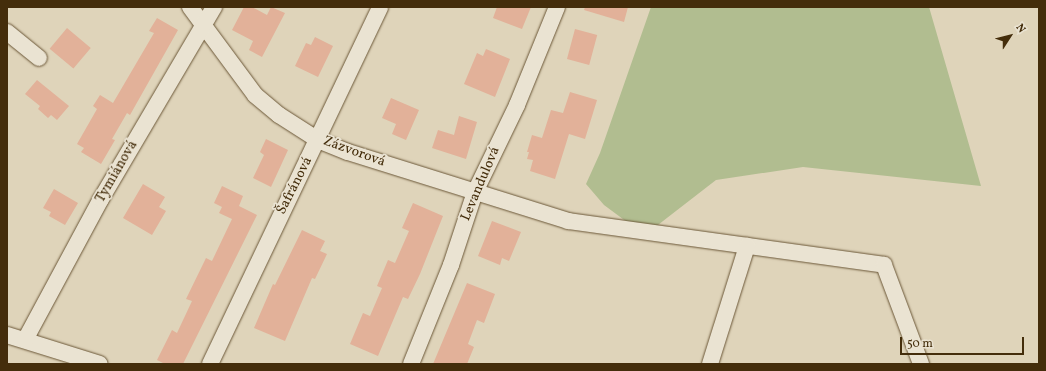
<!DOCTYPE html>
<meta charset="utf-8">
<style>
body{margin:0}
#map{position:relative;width:1046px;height:371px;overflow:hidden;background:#dfd4ba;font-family:Vollkorn,serif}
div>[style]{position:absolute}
.green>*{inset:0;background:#b1bd90}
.building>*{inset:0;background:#e2b199;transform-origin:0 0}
.roads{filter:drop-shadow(0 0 1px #6b5737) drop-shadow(0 0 1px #6b5737)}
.street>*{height:16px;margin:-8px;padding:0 8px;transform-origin:8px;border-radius:8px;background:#eae3d2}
span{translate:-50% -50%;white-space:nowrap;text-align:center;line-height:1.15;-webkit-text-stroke:3.5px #eae3d2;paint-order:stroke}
.street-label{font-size:14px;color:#442d0b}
.frame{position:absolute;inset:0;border:8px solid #442d0b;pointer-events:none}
.north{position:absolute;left:990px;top:16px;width:40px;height:40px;-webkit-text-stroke:3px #eae3d2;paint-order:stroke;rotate:54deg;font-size:11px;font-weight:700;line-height:16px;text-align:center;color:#442d0b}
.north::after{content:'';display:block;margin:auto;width:14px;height:18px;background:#442d0b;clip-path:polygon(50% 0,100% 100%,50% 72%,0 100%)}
.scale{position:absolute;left:900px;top:337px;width:124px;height:18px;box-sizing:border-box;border:2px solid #442d0b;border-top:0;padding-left:5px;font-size:12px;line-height:14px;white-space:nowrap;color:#442d0b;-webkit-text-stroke:3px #eae3d2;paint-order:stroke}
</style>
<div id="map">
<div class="green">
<div style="clip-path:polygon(651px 7px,929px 7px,981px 186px,803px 167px,716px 180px,654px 228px,631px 225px,604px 205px,586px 184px,600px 153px)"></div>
</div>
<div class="building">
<div style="clip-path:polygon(244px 7px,252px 7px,267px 15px,271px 7px,285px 13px,262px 57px,249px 50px,253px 41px,232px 30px)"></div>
<div style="clip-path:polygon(497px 7px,531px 7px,522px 29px,493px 18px)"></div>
<div style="clip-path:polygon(585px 7px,628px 7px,624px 22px,584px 10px)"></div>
<div style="clip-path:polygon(157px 18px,178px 30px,130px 115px,127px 113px,112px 139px,115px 140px,101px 164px,81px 152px,84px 148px,77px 144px,97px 109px,93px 106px,100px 95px,113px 103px,154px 33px,149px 31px)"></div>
<div style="left:67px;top:28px;width:31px;height:27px;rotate:40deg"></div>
<div style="left:575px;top:29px;width:23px;height:31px;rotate:15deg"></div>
<div style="clip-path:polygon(315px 37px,333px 46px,318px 77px,295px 66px,306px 43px,311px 45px)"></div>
<div style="clip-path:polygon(486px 49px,510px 59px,495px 97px,464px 84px,477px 53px,483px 56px)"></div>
<div style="clip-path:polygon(37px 80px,69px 106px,57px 120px,51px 115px,48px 118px,38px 109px,40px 106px,25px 94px)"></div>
<div style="clip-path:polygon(570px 92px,597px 100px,585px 139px,569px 134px,555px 179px,530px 171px,533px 160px,527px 159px,529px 152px,527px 152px,532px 135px,542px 138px,551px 110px,563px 113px)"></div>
<div style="clip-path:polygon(391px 98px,419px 110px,406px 140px,392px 134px,396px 124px,382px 118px)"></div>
<div style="clip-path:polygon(459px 116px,477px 122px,466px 159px,432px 148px,438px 130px,454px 135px)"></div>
<div style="clip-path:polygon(266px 139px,288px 150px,271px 187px,253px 178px,264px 155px,260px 152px)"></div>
<div style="clip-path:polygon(143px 184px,165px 197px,159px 207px,166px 211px,152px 235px,123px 218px)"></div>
<div style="clip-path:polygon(222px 186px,243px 196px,239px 206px,257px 215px,183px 364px,165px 364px,157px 360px,172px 330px,177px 333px,192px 301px,186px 299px,206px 258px,212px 261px,232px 219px,219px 213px,222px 207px,214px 203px)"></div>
<div style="clip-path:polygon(54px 189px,78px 203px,65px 225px,49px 216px,51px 212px,43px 208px)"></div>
<div style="clip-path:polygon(413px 203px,443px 216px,420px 274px,408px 299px,403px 297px,378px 356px,350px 344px,363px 313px,370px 316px,382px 288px,377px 286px,388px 260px,395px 263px,409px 231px,402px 228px)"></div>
<div style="clip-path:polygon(492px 221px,521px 232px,509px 261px,502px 258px,500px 265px,478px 256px)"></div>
<div style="clip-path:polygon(302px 230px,325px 241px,320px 251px,327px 254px,315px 279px,312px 278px,285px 341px,254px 328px,273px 284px,275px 285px)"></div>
<div style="clip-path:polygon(467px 283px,495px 294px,484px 323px,477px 320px,468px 344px,474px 347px,467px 364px,433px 364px)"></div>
</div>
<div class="roads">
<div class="street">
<div style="left:190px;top:7px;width:109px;rotate:53.5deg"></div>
<div style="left:255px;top:95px;width:31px;rotate:40deg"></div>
<div style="left:279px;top:115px;width:46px;rotate:32.7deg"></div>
<div style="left:318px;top:140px;width:32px;rotate:22deg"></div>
<div style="left:348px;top:152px;width:231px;rotate:17.4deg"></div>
<div style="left:568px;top:221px;width:319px;rotate:7.9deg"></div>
<div style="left:884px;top:265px;width:106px;rotate:69.5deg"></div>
<div style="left:7px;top:32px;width:41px;rotate:39.1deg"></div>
<div style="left:7px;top:335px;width:97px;rotate:17.3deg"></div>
<div style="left:25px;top:340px;width:160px;rotate:-61.7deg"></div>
<div style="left:101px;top:199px;width:223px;rotate:-59.5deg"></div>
<div style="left:210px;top:364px;width:395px;rotate:-64.5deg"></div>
<div style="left:411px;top:364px;width:107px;rotate:-68deg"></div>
<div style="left:451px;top:265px;width:77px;rotate:-71.8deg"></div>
<div style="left:475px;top:192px;width:97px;rotate:-64.2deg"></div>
<div style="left:517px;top:105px;width:106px;rotate:-67.8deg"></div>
<div style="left:710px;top:364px;width:124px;rotate:-72.6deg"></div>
</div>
</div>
<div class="street-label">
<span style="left:354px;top:152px;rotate:20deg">Zázvorová</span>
<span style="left:117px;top:172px;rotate:-60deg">Tymiánová</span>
<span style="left:481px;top:184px;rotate:-67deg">Levandulová</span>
<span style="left:295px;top:186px;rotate:-63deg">Šafránová</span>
</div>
<div class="frame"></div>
<div class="north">N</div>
<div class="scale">50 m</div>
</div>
